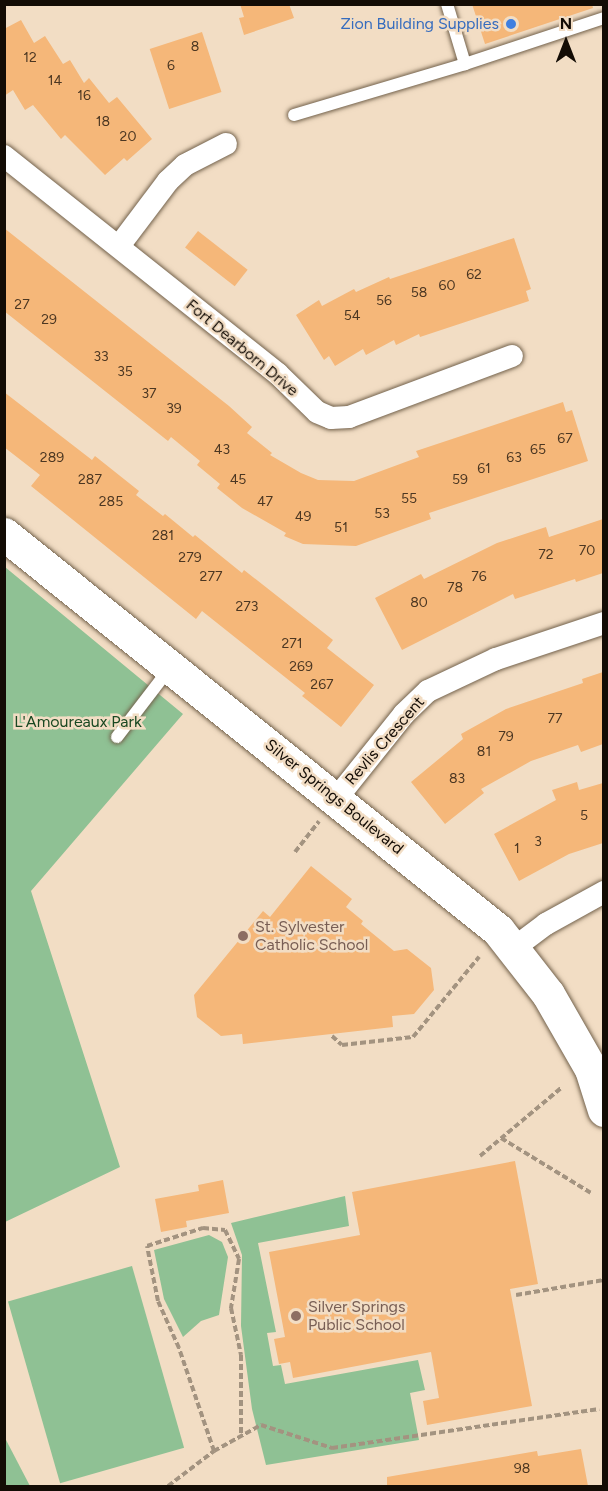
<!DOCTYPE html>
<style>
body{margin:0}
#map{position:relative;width:608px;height:1491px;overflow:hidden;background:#f2ddc4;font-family:Figtree,sans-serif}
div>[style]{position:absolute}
.green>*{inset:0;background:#8fc194;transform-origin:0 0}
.building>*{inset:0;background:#f5b779;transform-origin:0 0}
.path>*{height:4px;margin-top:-2px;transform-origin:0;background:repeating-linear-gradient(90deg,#a39380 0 6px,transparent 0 9px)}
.roads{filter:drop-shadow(0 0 2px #73624c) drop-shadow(0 0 2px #73624c)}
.lane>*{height:12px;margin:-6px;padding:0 6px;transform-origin:6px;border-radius:6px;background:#fff}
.street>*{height:22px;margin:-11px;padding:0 11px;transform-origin:11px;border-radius:11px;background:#fff}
.secondary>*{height:33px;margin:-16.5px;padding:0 16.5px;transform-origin:16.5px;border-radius:16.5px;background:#fff}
.dots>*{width:16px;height:16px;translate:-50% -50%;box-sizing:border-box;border:3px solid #f2ddc4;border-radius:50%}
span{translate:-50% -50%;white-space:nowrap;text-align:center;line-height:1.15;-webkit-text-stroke:5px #f2ddc4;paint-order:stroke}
.number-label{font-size:14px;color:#4c3722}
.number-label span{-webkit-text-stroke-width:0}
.shop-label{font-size:16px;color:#366cbe}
.right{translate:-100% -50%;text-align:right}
.street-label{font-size:16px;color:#130c05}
.park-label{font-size:16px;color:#194822}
.education-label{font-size:16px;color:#785e54}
.left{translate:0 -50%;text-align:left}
.frame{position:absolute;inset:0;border:6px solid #130c05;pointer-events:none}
.north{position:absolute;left:536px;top:12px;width:60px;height:60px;-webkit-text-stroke:4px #f2ddc4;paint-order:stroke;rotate:0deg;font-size:16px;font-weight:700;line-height:24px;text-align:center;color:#130c05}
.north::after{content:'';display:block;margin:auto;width:21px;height:27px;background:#130c05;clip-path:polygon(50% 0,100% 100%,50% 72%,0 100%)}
</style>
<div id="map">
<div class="green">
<div style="clip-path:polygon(5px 567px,183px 714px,31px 891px,120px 1167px,5px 1222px)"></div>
<div style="clip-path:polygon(345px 1196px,349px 1226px,258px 1243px,276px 1332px,267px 1333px,273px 1366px,281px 1365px,285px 1384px,418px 1360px,425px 1390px,410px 1393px,419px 1440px,266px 1465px,252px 1409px,241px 1326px,242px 1255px,231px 1223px)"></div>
<div style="clip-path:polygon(209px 1235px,222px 1242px,228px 1257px,219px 1315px,201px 1321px,183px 1337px,164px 1299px,154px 1250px)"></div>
<div style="left:132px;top:1266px;width:189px;height:129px;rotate:74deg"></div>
<div style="clip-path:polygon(5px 1438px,30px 1486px,5px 1486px)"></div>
</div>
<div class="building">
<div style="clip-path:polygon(240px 4px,289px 4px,294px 18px,244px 35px,239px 18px,244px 17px)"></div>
<div style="clip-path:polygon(472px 4px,592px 4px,593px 8px,485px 44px)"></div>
<div style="clip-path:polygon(21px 20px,34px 43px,45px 36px,63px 64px,70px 60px,84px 83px,89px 78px,109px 103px,117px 97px,152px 139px,127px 161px,124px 158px,105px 175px,65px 135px,61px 139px,33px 105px,25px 110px,13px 90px,4px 96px,4px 29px)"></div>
<div style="left:202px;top:32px;width:63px;height:55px;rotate:72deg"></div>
<div style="clip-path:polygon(4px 228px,229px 406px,252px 427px,247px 433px,272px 453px,270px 455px,301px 473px,318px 480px,354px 481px,419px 457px,416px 451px,563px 402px,566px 412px,572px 410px,588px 461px,429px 513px,431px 519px,356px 546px,303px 544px,284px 536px,286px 533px,242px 508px,217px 488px,220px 484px,197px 465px,200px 461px,171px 437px,168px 441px,4px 311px)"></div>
<div style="left:198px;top:231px;width:63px;height:21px;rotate:38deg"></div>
<div style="clip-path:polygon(514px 238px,531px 289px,526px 291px,529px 301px,420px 337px,419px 334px,396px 345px,394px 340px,366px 355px,363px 349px,335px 366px,329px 356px,324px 360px,296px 315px,319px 300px,322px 306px,354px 289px,356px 292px,389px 277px,390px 279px)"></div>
<div style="clip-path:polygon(4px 392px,92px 460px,95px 456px,139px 491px,136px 495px,163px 516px,165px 514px,193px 537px,195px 535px,242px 573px,244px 570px,333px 640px,327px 648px,374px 685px,341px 727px,302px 696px,305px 693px,202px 611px,196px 619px,31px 486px,40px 475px,4px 447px)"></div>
<div style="clip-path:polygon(603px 519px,603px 573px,576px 582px,575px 579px,515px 599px,513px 594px,402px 650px,375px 598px,421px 574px,424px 579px,497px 543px,546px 527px,549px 537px)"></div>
<div style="clip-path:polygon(603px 672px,603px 744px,581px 752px,578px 745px,531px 761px,481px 789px,484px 793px,445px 824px,411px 782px,463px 739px,461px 734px,506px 709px,583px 683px,582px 679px)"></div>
<div style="clip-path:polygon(577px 782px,579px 790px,603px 783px,603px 843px,569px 854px,519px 881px,494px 834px,556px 800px,552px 790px)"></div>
<div style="clip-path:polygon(311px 866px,352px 899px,346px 907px,363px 921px,361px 924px,394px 951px,407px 949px,431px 968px,434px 990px,414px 1014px,392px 1016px,393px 1027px,243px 1044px,242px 1034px,221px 1036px,197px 1017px,194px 995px,263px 911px,270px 917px)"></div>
<div style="clip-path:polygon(515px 1161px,538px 1284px,510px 1289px,532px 1406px,427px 1425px,423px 1401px,439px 1398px,431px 1352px,293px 1378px,290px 1362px,279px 1364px,274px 1339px,285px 1337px,269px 1252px,360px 1235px,352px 1192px)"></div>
<div style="clip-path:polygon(223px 1180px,229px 1213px,186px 1221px,187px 1227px,161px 1232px,155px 1199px,199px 1191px,198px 1185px)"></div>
<div style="clip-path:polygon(581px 1449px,588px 1486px,387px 1486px,387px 1477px,537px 1451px,538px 1456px)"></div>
</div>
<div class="path">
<div style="left:295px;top:852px;width:39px;rotate:-52deg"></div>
<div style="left:332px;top:1036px;width:13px;rotate:42deg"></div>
<div style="left:342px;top:1045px;width:71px;rotate:-6.4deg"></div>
<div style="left:413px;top:1037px;width:104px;rotate:-50.5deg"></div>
<div style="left:501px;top:1138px;width:105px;rotate:31.4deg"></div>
<div style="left:480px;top:1156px;width:106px;rotate:-40deg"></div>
<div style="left:516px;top:1295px;width:89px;rotate:-9.7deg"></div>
<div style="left:214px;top:1451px;width:109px;rotate:-108.8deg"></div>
<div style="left:179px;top:1348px;width:51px;rotate:-114.1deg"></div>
<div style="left:158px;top:1301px;width:56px;rotate:-101.3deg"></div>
<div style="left:147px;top:1246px;width:59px;rotate:-17.8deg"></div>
<div style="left:203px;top:1228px;width:22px;rotate:5deg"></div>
<div style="left:225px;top:1230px;width:32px;rotate:64deg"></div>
<div style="left:239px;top:1259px;width:50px;rotate:99.3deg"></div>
<div style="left:231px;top:1308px;width:48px;rotate:78deg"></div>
<div style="left:241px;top:1355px;width:82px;rotate:90deg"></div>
<div style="left:168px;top:1486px;width:58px;rotate:-37.3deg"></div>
<div style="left:214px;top:1451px;width:54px;rotate:-29deg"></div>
<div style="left:261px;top:1425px;width:75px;rotate:17.9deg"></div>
<div style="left:332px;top:1448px;width:270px;rotate:-8.3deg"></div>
</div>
<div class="roads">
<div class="lane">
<div style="left:447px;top:4px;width:63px;rotate:73.3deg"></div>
<div style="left:294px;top:115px;width:178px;rotate:-16.6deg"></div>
<div style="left:465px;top:64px;width:146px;rotate:-18.3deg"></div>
<div style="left:117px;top:737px;width:87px;rotate:-52.5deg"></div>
</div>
<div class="street">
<div style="left:4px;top:156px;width:350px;rotate:38.5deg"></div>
<div style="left:278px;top:374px;width:54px;rotate:44.3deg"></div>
<div style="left:317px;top:412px;width:15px;rotate:23deg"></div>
<div style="left:331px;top:418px;width:18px;rotate:-3deg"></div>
<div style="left:349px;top:417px;width:174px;rotate:-20.5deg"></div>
<div style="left:119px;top:246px;width:81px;rotate:-53deg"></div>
<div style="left:168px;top:181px;width:23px;rotate:-43deg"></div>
<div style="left:185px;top:165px;width:46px;rotate:-27.1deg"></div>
<div style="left:336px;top:799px;width:109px;rotate:-51.3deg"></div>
<div style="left:404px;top:714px;width:33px;rotate:-44deg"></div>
<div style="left:428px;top:691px;width:75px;rotate:-25.2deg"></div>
<div style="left:496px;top:659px;width:114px;rotate:-18.4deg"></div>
<div style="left:514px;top:948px;width:40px;rotate:-37deg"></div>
<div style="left:546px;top:924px;width:66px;rotate:-28.9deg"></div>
</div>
<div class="secondary">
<div style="left:4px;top:534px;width:633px;rotate:38.72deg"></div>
<div style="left:498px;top:930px;width:81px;rotate:52deg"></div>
<div style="left:548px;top:994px;width:86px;rotate:60.2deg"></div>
<div style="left:591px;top:1069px;width:43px;rotate:72.4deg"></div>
</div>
</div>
<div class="dots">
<div style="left:511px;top:24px;background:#3f7fe0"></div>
<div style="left:243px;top:936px;background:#8d6e63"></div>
<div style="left:296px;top:1316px;background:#8d6e63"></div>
</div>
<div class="number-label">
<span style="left:195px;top:47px">8</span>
<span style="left:30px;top:58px">12</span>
<span style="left:171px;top:66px">6</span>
<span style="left:55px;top:81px">14</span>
<span style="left:84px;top:96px">16</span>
<span style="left:103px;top:122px">18</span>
<span style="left:128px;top:137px">20</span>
<span style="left:474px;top:275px">62</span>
<span style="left:447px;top:286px">60</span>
<span style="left:419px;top:293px">58</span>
<span style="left:384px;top:301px">56</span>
<span style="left:22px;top:305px">27</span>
<span style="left:352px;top:316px">54</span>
<span style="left:49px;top:320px">29</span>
<span style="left:101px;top:357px">33</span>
<span style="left:125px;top:372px">35</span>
<span style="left:149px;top:394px">37</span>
<span style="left:174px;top:409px">39</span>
<span style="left:565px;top:439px">67</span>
<span style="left:222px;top:450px">43</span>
<span style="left:538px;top:450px">65</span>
<span style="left:52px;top:458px">289</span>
<span style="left:514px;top:458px">63</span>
<span style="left:484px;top:469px">61</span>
<span style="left:90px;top:480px">287</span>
<span style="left:238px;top:480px">45</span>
<span style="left:460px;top:480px">59</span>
<span style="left:409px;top:499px">55</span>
<span style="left:111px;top:502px">285</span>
<span style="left:265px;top:502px">47</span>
<span style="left:382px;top:514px">53</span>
<span style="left:303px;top:517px">49</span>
<span style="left:341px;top:528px">51</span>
<span style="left:163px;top:536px">281</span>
<span style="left:587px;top:551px">70</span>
<span style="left:546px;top:555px">72</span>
<span style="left:190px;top:558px">279</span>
<span style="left:211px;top:577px">277</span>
<span style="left:479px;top:577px">76</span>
<span style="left:455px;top:588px">78</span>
<span style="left:419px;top:603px">80</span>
<span style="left:247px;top:607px">273</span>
<span style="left:292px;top:644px">271</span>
<span style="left:301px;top:667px">269</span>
<span style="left:322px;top:685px">267</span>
<span style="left:555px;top:719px">77</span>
<span style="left:506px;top:737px">79</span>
<span style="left:484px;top:752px">81</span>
<span style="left:457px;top:779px">83</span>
<span style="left:584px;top:816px">5</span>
<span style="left:538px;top:842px">3</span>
<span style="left:517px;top:849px">1</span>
<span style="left:522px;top:1469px">98</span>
</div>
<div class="shop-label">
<span class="right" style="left:499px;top:24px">Zion Building Supplies</span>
</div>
<div class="street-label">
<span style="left:242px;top:348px;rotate:40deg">Fort Dearborn Drive</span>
<span style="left:385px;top:741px;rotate:-49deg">Revlis Crescent</span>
<span style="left:334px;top:797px;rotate:39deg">Silver Springs Boulevard</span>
</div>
<div class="park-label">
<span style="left:78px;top:722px">L'Amoureaux Park</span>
</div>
<div class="education-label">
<span class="left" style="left:255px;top:936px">St. Sylvester<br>Catholic School</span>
<span class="left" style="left:308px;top:1316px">Silver Springs<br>Public School</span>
</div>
<div class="frame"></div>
<div class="north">N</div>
</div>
